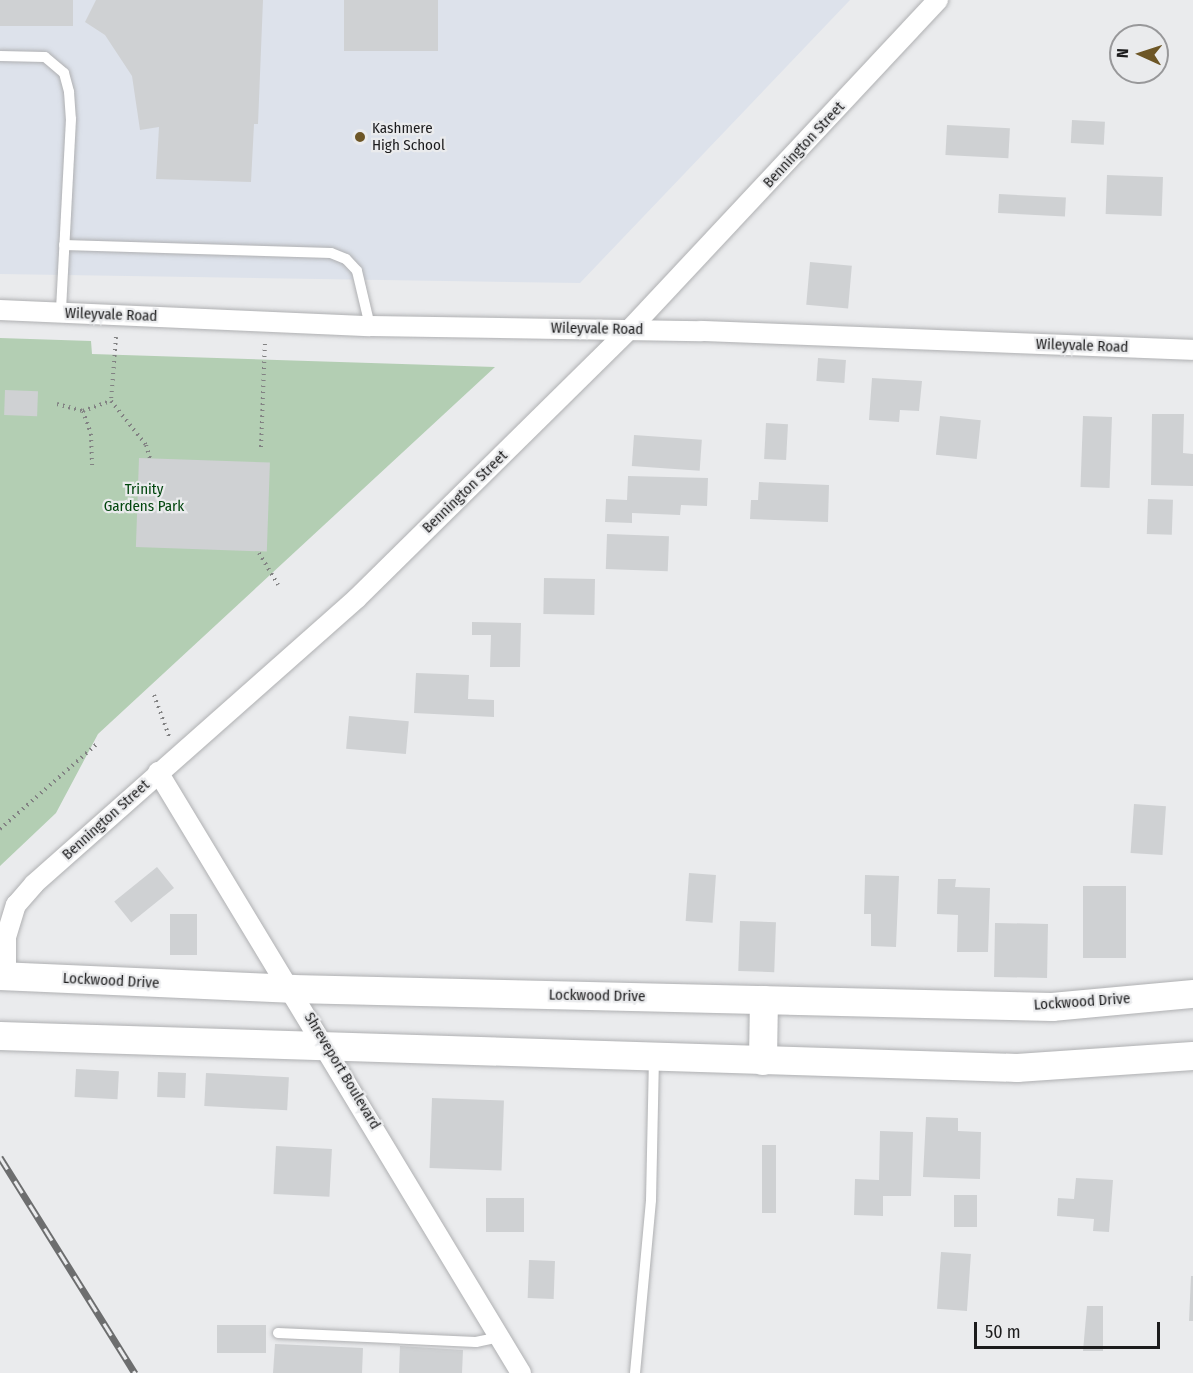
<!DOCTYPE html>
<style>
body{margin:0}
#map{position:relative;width:1193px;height:1373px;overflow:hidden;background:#eaebed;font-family:"Fira Sans Condensed",sans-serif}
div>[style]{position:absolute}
.built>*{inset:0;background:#dde2eb}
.green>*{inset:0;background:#b3ceb3}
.building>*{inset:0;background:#cfd1d3;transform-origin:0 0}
.path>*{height:4px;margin-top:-2px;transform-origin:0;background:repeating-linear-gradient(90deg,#828283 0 1.5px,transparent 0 6px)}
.roads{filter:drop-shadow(0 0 2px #afb0b2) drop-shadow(0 0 2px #afb0b2)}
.lane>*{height:10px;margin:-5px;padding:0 5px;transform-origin:5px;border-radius:5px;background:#fff}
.street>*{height:20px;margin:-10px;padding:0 10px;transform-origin:10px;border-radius:10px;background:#fff}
.secondary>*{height:28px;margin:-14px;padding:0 14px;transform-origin:14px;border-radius:14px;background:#fff}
.rail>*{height:7px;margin-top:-3.5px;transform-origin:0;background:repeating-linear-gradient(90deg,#eaebed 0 14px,#6d6e6f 0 28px);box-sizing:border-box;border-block:2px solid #6d6e6f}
.dots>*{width:16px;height:16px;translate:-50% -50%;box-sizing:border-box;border:3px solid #eaebed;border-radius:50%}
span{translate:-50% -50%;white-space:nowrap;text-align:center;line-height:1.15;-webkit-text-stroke:4.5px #eaebed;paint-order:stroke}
.poi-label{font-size:15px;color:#1c1c1d}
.left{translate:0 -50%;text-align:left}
.street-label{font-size:15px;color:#1c1c1d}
.park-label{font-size:15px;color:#02460e}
.north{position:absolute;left:1109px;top:24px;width:60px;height:60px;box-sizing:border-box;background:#eaebed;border:2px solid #98989a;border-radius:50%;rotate:273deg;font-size:16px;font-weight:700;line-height:24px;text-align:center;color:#1c1c1d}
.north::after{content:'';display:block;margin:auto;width:21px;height:27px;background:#6d5626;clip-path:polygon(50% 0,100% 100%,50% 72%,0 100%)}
.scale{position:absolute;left:974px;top:1322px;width:186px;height:27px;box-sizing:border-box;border:3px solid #1c1c1d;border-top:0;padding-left:8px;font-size:18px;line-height:21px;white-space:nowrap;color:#1c1c1d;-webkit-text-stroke:4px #eaebed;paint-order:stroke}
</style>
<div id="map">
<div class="built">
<div style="clip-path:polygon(0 0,850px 0,580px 283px,0 274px)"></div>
</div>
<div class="green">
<div style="clip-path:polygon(0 338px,91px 341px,92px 354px,495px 367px,98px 734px,56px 813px,0 866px)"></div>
</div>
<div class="building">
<div style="left:0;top:0;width:73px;height:26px"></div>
<div style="clip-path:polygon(96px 0,263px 0,258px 124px,254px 124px,251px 182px,156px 179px,159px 127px,140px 130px,132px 76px,105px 35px,85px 22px)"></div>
<div style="left:344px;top:0;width:94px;height:51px"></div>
<div style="left:1072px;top:120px;width:33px;height:23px;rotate:3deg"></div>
<div style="left:947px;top:125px;width:63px;height:30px;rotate:3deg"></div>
<div style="left:1107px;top:175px;width:56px;height:39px;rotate:2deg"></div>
<div style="left:999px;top:194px;width:67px;height:19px;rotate:3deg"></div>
<div style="left:810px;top:262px;width:42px;height:43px;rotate:5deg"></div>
<div style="left:818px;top:358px;width:28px;height:23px;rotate:4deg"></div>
<div style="clip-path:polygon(872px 378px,922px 381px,919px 411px,900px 410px,899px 422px,869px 420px)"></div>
<div style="left:5px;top:390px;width:33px;height:25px;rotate:2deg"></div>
<div style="clip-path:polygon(1152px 414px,1184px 414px,1183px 453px,1193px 454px,1193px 486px,1151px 485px)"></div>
<div style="left:940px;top:416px;width:41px;height:39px;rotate:6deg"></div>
<div style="left:1083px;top:416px;width:29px;height:71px;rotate:2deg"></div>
<div style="left:766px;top:423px;width:22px;height:36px;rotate:3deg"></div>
<div style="left:634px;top:435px;width:68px;height:31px;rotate:4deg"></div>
<div style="left:139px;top:458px;width:131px;height:89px;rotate:2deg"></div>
<div style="clip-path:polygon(628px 476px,708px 478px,707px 506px,681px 505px,680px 515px,632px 513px,632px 523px,605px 522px,606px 499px,627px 500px)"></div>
<div style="clip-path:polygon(759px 482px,829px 485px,828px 522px,750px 519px,751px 500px,758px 500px)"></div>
<div style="left:1148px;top:499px;width:25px;height:35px;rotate:2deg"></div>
<div style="left:607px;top:534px;width:62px;height:35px;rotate:2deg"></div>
<div style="left:544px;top:578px;width:51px;height:36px;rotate:1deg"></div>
<div style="clip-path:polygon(472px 622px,521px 623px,520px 667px,490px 667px,491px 635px,472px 635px)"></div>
<div style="clip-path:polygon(416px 673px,469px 675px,468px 699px,494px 700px,494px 717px,414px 713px)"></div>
<div style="left:349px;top:716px;width:60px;height:33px;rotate:5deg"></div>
<div style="left:1134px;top:804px;width:32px;height:49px;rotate:4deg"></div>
<div style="left:157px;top:867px;width:27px;height:55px;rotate:51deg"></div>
<div style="left:689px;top:873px;width:27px;height:48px;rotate:4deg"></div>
<div style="clip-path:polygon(865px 875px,899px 876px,896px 947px,871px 946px,871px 914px,864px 914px)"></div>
<div style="clip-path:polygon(938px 879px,956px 879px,955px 887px,990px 888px,988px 952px,957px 952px,958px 915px,937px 914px)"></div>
<div style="left:1083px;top:886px;width:43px;height:72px"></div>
<div style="left:170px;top:914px;width:27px;height:41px"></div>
<div style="left:740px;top:921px;width:36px;height:50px;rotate:2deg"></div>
<div style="left:995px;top:923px;width:53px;height:54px;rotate:1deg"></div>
<div style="left:76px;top:1069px;width:43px;height:28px;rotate:3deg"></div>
<div style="left:158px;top:1072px;width:28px;height:25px;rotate:2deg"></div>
<div style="left:206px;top:1073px;width:83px;height:33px;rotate:3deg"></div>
<div style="left:432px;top:1098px;width:72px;height:70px;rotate:2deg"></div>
<div style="clip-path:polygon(926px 1117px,958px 1118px,958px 1131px,981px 1132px,980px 1179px,923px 1177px)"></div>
<div style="clip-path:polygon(880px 1131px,913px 1132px,911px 1196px,883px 1196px,883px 1216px,854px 1215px,855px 1179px,879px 1180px)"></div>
<div style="left:762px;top:1145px;width:14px;height:68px"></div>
<div style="left:276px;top:1146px;width:56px;height:48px;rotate:3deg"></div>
<div style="clip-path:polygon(1076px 1178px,1113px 1180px,1109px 1232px,1093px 1231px,1094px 1219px,1057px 1216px,1058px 1198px,1074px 1199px)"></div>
<div style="left:954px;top:1195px;width:23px;height:32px"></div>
<div style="left:524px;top:1198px;width:34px;height:38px;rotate:90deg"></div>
<div style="left:941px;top:1252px;width:30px;height:57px;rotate:4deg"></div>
<div style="left:529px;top:1260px;width:26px;height:38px;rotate:2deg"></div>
<div style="clip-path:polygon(1191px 1276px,1193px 1276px,1193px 1321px,1189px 1321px)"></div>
<div style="clip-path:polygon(1087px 1306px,1103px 1306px,1103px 1351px,1083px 1351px)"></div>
<div style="left:217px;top:1325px;width:49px;height:28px"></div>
<div style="clip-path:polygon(275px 1344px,363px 1348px,362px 1373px,273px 1373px)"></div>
<div style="clip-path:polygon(400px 1346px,463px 1350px,462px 1373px,399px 1373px)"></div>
</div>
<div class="path">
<div style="left:116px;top:337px;width:64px;rotate:94.5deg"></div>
<div style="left:111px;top:401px;width:56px;rotate:51.5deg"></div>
<div style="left:146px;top:445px;width:14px;rotate:73deg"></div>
<div style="left:57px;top:404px;width:27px;rotate:15deg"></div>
<div style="left:83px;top:411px;width:24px;rotate:71deg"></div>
<div style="left:91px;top:434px;width:31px;rotate:88deg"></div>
<div style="left:83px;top:411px;width:30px;rotate:-20deg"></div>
<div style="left:261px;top:447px;width:104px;rotate:-87.8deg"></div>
<div style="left:259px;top:553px;width:37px;rotate:59deg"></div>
<div style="left:154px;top:695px;width:44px;rotate:69.9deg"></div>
<div style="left:0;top:829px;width:132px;rotate:-41.3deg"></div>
</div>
<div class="roads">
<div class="lane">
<div style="left:0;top:56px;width:45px;rotate:1.3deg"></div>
<div style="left:45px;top:57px;width:25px;rotate:40deg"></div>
<div style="left:64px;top:73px;width:20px;rotate:75deg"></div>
<div style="left:69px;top:92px;width:27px;rotate:86deg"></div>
<div style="left:71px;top:119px;width:194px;rotate:93deg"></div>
<div style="left:64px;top:245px;width:267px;rotate:1.7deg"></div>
<div style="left:331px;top:253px;width:16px;rotate:22deg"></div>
<div style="left:346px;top:259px;width:16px;rotate:47deg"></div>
<div style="left:357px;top:271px;width:57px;rotate:76.7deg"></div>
<div style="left:278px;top:1333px;width:198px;rotate:2.6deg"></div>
<div style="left:476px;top:1342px;width:25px;rotate:-12deg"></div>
<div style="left:635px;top:1373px;width:174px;rotate:-84.7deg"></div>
<div style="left:651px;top:1200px;width:141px;rotate:-88.8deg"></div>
</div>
<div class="street">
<div style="left:0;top:310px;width:370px;rotate:2.5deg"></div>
<div style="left:370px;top:326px;width:331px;rotate:0.9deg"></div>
<div style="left:701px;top:331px;width:492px;rotate:2.2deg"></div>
<div style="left:158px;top:772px;width:702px;rotate:58.87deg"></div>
<div style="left:6px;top:976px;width:39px;rotate:-90deg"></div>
<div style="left:6px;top:937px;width:34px;rotate:-73deg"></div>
<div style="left:16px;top:905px;width:28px;rotate:-49deg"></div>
<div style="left:34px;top:884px;width:431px;rotate:-41.5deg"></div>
<div style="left:357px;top:598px;width:383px;rotate:-44.6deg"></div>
<div style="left:630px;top:329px;width:451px;rotate:-46.9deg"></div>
</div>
<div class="secondary">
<div style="left:0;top:976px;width:293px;rotate:2.5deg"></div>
<div style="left:293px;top:989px;width:759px;rotate:1.36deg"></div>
<div style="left:1052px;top:1007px;width:142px;rotate:-5.3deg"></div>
<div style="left:0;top:1036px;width:1018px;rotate:1.8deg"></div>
<div style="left:1017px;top:1068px;width:176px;rotate:-3.9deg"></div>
<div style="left:763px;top:1061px;width:61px;rotate:-89.1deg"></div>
</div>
</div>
<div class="rail">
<div style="left:0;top:1157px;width:255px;rotate:58deg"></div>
</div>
<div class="dots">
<div style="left:360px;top:137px;background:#6d5626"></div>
</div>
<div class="poi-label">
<span class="left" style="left:372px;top:137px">Kashmere<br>High School</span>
</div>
<div class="street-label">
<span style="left:804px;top:145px;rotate:-47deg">Bennington Street</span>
<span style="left:111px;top:315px;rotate:2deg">Wileyvale Road</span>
<span style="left:597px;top:329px;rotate:1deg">Wileyvale Road</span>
<span style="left:1082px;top:346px;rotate:2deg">Wileyvale Road</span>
<span style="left:465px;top:492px;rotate:-44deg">Bennington Street</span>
<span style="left:106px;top:820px;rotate:-42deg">Bennington Street</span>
<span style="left:111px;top:981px;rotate:3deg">Lockwood Drive</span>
<span style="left:597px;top:996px;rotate:1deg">Lockwood Drive</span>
<span style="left:1082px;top:1002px;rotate:-4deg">Lockwood Drive</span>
<span style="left:342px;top:1071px;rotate:59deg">Shreveport Boulevard</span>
</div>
<div class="park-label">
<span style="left:144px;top:498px">Trinity<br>Gardens Park</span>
</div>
<div class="north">N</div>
<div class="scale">50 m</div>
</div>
